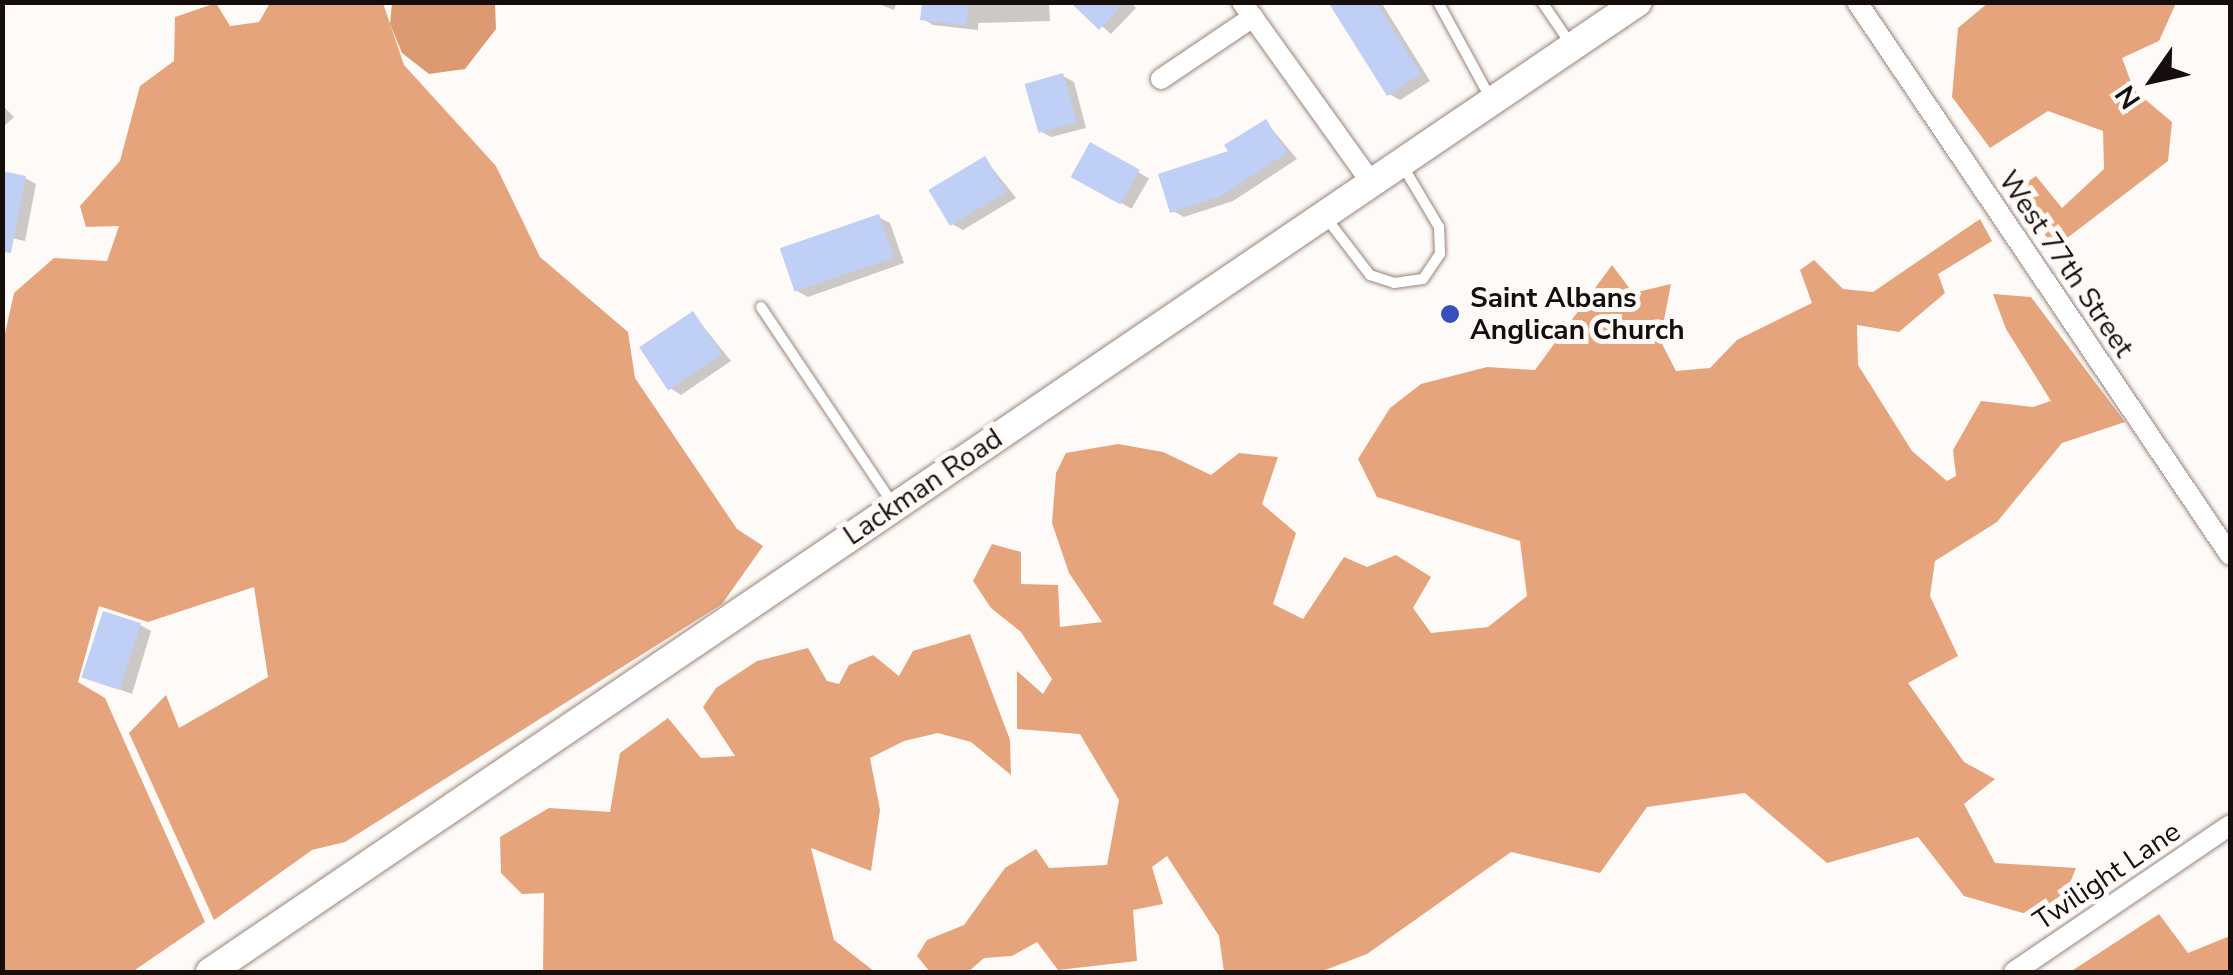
<!DOCTYPE html>
<style>
body{margin:0}
#map{position:relative;width:2233px;height:975px;overflow:hidden;background:#fefaf7;font-family:"Nunito Sans",sans-serif}
div>[style]{position:absolute}
.forest>*{inset:0;background:#e6a47c}
.water>*{inset:0;background:#dc9a72}
.shadow>*{inset:0;background:#0003;transform-origin:0 0}
.building>*{inset:0;background:#c0cff6;transform-origin:0 0}
.roads{filter:drop-shadow(0 0 2px #9a8579) drop-shadow(0 0 2px #9a8579)}
.lane>*{height:10px;margin:-5px;padding:0 5px;transform-origin:5px;border-radius:5px;background:#fff}
.street>*{height:20px;margin:-10px;padding:0 10px;transform-origin:10px;border-radius:10px;background:#fff}
.secondary>*{height:28px;margin:-14px;padding:0 14px;transform-origin:14px;border-radius:14px;background:#fff}
.dots>*{width:28px;height:28px;translate:-50% -50%;box-sizing:border-box;border:5px solid #fefaf7;border-radius:50%}
span{translate:-50% -50%;white-space:nowrap;text-align:center;line-height:1.15;-webkit-text-stroke:10px #fefaf7;paint-order:stroke}
.street-label{font-size:28px;color:#160e0a}
.poi-label{font-size:28px;color:#160e0a;font-weight:700}
.left{translate:0 -50%;text-align:left}
.frame{position:absolute;inset:0;border:5px solid #160e0a;pointer-events:none}
.north{position:absolute;left:2103px;top:30px;width:100px;height:100px;-webkit-text-stroke:8px #fefaf7;paint-order:stroke;rotate:236deg;font-size:28px;font-weight:700;line-height:40px;text-align:center;color:#160e0a}
.north::after{content:'';display:block;margin:auto;width:35px;height:45px;background:#160e0a;clip-path:polygon(50% 0,100% 100%,50% 72%,0 100%)}
</style>
<div id="map">
<div class="forest">
<div style="clip-path:polygon(1989px 2px,2176px 3px,2159px 41px,2122px 58px,2134px 90px,2172px 122px,2168px 161px,2054px 248px,2015px 190px,2036px 176px,2062px 208px,2104px 169px,2103px 131px,2048px 111px,1990px 148px,1952px 97px,1958px 28px)"></div>
<div style="clip-path:polygon(216px 3px,230px 26px,259px 22px,270px 3px,383px 3px,404px 65px,496px 166px,540px 257px,628px 332px,635px 378px,737px 529px,763px 546px,722px 604px,345px 842px,312px 850px,214px 920px,129px 733px,166px 695px,179px 728px,268px 677px,254px 587px,148px 622px,99px 606px,78px 682px,105px 698px,205px 922px,132px 972px,3px 972px,2px 347px,14px 293px,54px 258px,107px 261px,119px 226px,86px 227px,80px 206px,120px 161px,140px 86px,174px 61px,175px 17px)"></div>
<div style="clip-path:polygon(1980px 219px,1992px 241px,1938px 274px,1945px 293px,1899px 332px,1857px 325px,1858px 365px,1912px 451px,1947px 481px,1956px 476px,1953px 450px,1981px 401px,2033px 407px,2051px 401px,2006px 329px,1993px 294px,2031px 297px,2125px 422px,2062px 443px,1997px 522px,1935px 561px,1930px 596px,1958px 656px,1908px 683px,1964px 762px,1995px 779px,1964px 804px,1995px 863px,2076px 868px,2054px 922px,1964px 896px,1918px 837px,1827px 863px,1745px 793px,1647px 807px,1600px 873px,1511px 852px,1367px 954px,1320px 972px,1224px 972px,1219px 936px,1167px 856px,1152px 867px,1163px 904px,1133px 910px,1137px 961px,1058px 970px,1037px 942px,1012px 956px,984px 958px,968px 972px,930px 972px,917px 956px,927px 940px,964px 925px,1005px 868px,1036px 849px,1049px 868px,1107px 865px,1119px 800px,1080px 734px,1017px 729px,1017px 671px,1043px 694px,1052px 679px,1021px 632px,991px 608px,973px 581px,992px 544px,1021px 552px,1021px 584px,1058px 585px,1060px 627px,1102px 622px,1069px 573px,1052px 523px,1056px 473px,1066px 453px,1118px 444px,1163px 452px,1211px 475px,1239px 453px,1278px 457px,1262px 504px,1296px 533px,1273px 604px,1303px 619px,1344px 557px,1367px 567px,1396px 555px,1431px 577px,1413px 608px,1431px 633px,1488px 627px,1527px 596px,1520px 541px,1377px 497px,1358px 459px,1390px 408px,1421px 384px,1487px 367px,1535px 370px,1612px 265px,1633px 293px,1671px 284px,1660px 340px,1676px 371px,1710px 368px,1737px 340px,1812px 303px,1800px 270px,1814px 260px,1843px 289px,1873px 292px)"></div>
<div style="clip-path:polygon(970px 634px,1010px 740px,1011px 775px,971px 742px,938px 733px,904px 741px,870px 758px,880px 810px,871px 871px,811px 848px,834px 940px,875px 972px,543px 972px,544px 893px,522px 894px,501px 873px,500px 837px,549px 808px,610px 812px,620px 753px,668px 718px,701px 758px,735px 756px,703px 707px,716px 688px,757px 661px,808px 648px,827px 681px,839px 684px,849px 665px,873px 655px,899px 676px,913px 651px)"></div>
<div style="clip-path:polygon(2159px 914px,2188px 953px,2230px 936px,2230px 972px,2070px 972px)"></div>
</div>
<div class="water">
<div style="clip-path:polygon(392px 3px,495px 3px,496px 29px,465px 69px,429px 74px,402px 53px,390px 24px)"></div>
</div>
<div class="shadow">
<div style="clip-path:polygon(874px 2px,897px 2px,894px 10px)"></div>
<div style="clip-path:polygon(924px 2px,1049px 2px,1050px 21px,978px 23px,978px 30px,933px 25px,922px 18px)"></div>
<div style="clip-path:polygon(1074px 2px,1130px 2px,1136px 8px,1111px 34px)"></div>
<div style="clip-path:polygon(1331px 2px,1381px 2px,1430px 81px,1400px 100px,1389px 94px)"></div>
<div style="clip-path:polygon(1063px 76px,1074px 82px,1086px 128px,1051px 137px,1040px 131px)"></div>
<div style="clip-path:polygon(2px 105px,14px 117px,2px 128px)"></div>
<div style="clip-path:polygon(1266px 122px,1297px 159px,1233px 201px,1184px 217px,1173px 211px)"></div>
<div style="left:1091px;top:145px;width:67px;height:35px;rotate:30deg"></div>
<div style="clip-path:polygon(985px 159px,1016px 198px,963px 230px,952px 224px)"></div>
<div style="clip-path:polygon(25px 178px,36px 184px,25px 241px,2px 236px)"></div>
<div style="clip-path:polygon(878px 217px,890px 223px,904px 263px,808px 297px,797px 291px)"></div>
<div style="clip-path:polygon(693px 314px,731px 361px,681px 395px,670px 388px)"></div>
<div style="clip-path:polygon(140px 625px,151px 631px,132px 694px,86px 677px)"></div>
</div>
<div class="building">
<div style="clip-path:polygon(922px 2px,969px 2px,967px 25px,920px 20px)"></div>
<div style="clip-path:polygon(1070px 2px,1125px 2px,1099px 30px)"></div>
<div style="clip-path:polygon(1328px 2px,1376px 2px,1421px 74px,1387px 96px)"></div>
<div style="left:1063px;top:73px;width:51px;height:40px;rotate:74deg"></div>
<div style="clip-path:polygon(1266px 119px,1287px 153px,1221px 196px,1170px 213px,1158px 174px,1228px 151px,1224px 145px)"></div>
<div style="left:1090px;top:142px;width:57px;height:40px;rotate:29deg"></div>
<div style="left:985px;top:156px;width:42px;height:66px;rotate:59deg"></div>
<div style="clip-path:polygon(2px 171px,26px 176px,11px 253px,2px 252px)"></div>
<div style="left:879px;top:214px;width:46px;height:105px;rotate:71deg"></div>
<div style="left:693px;top:311px;width:52px;height:65px;rotate:56deg"></div>
<div style="left:103px;top:611px;width:40px;height:70px;rotate:18deg"></div>
</div>
<div class="roads">
<div class="lane">
<div style="left:1438px;top:2px;width:113px;rotate:61.4deg"></div>
<div style="left:1542px;top:2px;width:50px;rotate:55.7deg"></div>
<div style="left:1324px;top:215px;width:76px;rotate:52.5deg"></div>
<div style="left:1370px;top:275px;width:25px;rotate:18deg"></div>
<div style="left:1394px;top:283px;width:29px;rotate:-8deg"></div>
<div style="left:1423px;top:279px;width:30px;rotate:-56deg"></div>
<div style="left:1440px;top:254px;width:27px;rotate:-92deg"></div>
<div style="left:1439px;top:227px;width:74px;rotate:-120.7deg"></div>
<div style="left:761px;top:307px;width:239px;rotate:56.2deg"></div>
</div>
<div class="street">
<div style="left:1242px;top:2px;width:221px;rotate:54.4deg"></div>
<div style="left:1857px;top:2px;width:667px;rotate:56deg"></div>
<div style="left:1161px;top:79px;width:111px;rotate:-34deg"></div>
<div style="left:2014px;top:972px;width:261px;rotate:-34.2deg"></div>
</div>
<div class="secondary">
<div style="left:210px;top:972px;width:1726px;rotate:-34.19deg"></div>
</div>
</div>
<div class="dots">
<div style="left:1450px;top:314px;background:#364fc0"></div>
</div>
<div class="street-label">
<span style="left:2066px;top:264px;rotate:56deg">West 77th Street</span>
<span style="left:923px;top:487px;rotate:-34deg">Lackman Road</span>
<span style="left:2107px;top:876px;rotate:-34deg">Twilight Lane</span>
</div>
<div class="poi-label">
<span class="left" style="left:1470px;top:314px">Saint Albans<br>Anglican Church</span>
</div>
<div class="frame"></div>
<div class="north">N</div>
</div>
